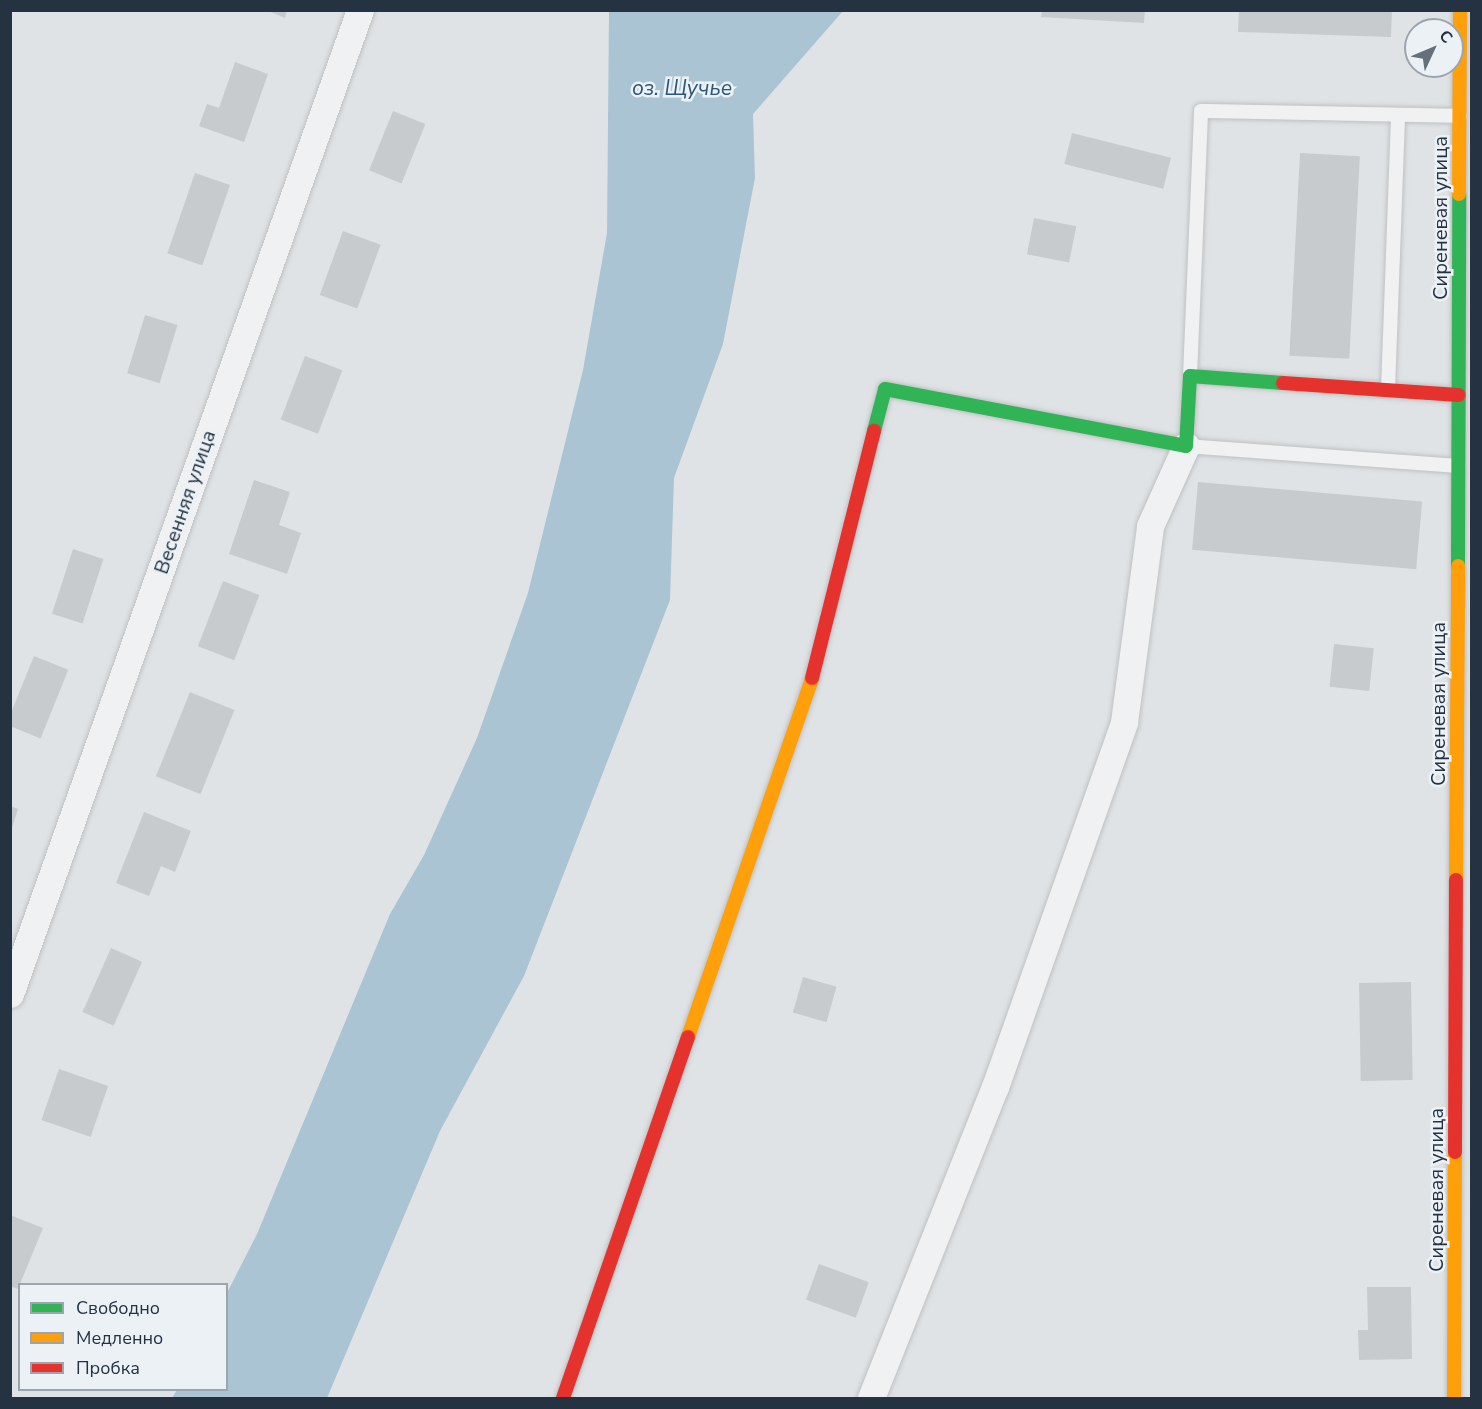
<!DOCTYPE html>
<meta charset="utf-8">
<style>
body{margin:0}
#map{position:relative;width:1482px;height:1409px;overflow:hidden;background:#e0e3e5;font-family:"Nunito Sans",sans-serif}
div>[style]{position:absolute}
.water>*{inset:0;background:#aac4d4}
.building>*{inset:0;background:#c8cbce;transform-origin:0 0}
.roads{filter:drop-shadow(0 0 2px #bec1c3) drop-shadow(0 0 2px #bec1c3)}
.lane>*{height:14px;margin:-7px;padding:0 7px;transform-origin:7px;border-radius:7px;background:#eff1f2}
.street>*{height:27px;margin:-13.5px;padding:0 13.5px;transform-origin:13.5px;border-radius:13.5px;background:#eff1f2}
.fast>*{height:14px;margin:-7px;padding:0 7px;transform-origin:7px;border-radius:7px;background:#30b455}
.slow>*{height:14px;margin:-7px;padding:0 7px;transform-origin:7px;border-radius:7px;background:#ff9f0a}
.jam>*{height:14px;margin:-7px;padding:0 7px;transform-origin:7px;border-radius:7px;background:#e5322d}
span{translate:-50% -50%;white-space:nowrap;text-align:center;line-height:1.15;-webkit-text-stroke:5px #ecf1f6;paint-order:stroke}
.street-label{font-size:20px;color:#243241}
.water-label{font-size:21px;color:#2a5679;font-style:italic}
.frame{position:absolute;inset:0;border:12px solid #243241;pointer-events:none}
.legend{position:absolute;left:18px;top:1283px;width:210px;height:108px;box-sizing:border-box;background:#ecf1f6;border:2px solid #9ca5ae;margin:0;padding:8px 10px;list-style:none;font-size:18px;color:#243241}
.legend li{display:flex;align-items:center;gap:12px;height:30px}
.legend b{width:30px;border:2px solid #9ca5ae}
.north{position:absolute;left:1404px;top:18px;width:60px;height:60px;box-sizing:border-box;background:#ecf1f6;border:2px solid #9ca5ae;border-radius:50%;rotate:46deg;font-size:16px;font-weight:700;line-height:24px;text-align:center;color:#243241}
.north::after{content:'';display:block;margin:auto;width:21px;height:27px;background:#66707a;clip-path:polygon(50% 0,100% 100%,50% 72%,0 100%)}
</style>
<div id="map">
<div class="water">
<div style="clip-path:polygon(609px 11px,843px 11px,753px 114px,755px 178px,723px 344px,674px 478px,670px 600px,524px 976px,440px 1131px,327px 1398px,172px 1398px,177px 1390px,226px 1390px,227px 1293px,257px 1234px,390px 914px,424px 855px,477px 738px,528px 593px,583px 370px,607px 233px)"></div>
</div>
<div class="building">
<div style="clip-path:polygon(266px 10px,287px 10px,285px 18px)"></div>
<div style="clip-path:polygon(1042px 10px,1145px 10px,1144px 23px,1041px 17px)"></div>
<div style="clip-path:polygon(1239px 10px,1392px 10px,1391px 37px,1238px 32px)"></div>
<div style="clip-path:polygon(235px 62px,268px 74px,244px 142px,199px 126px,207px 104px,219px 108px)"></div>
<div style="left:393px;top:111px;width:35px;height:64px;rotate:22deg"></div>
<div style="left:1072px;top:133px;width:102px;height:32px;rotate:14deg"></div>
<div style="left:1300px;top:153px;width:60px;height:203px;rotate:3deg"></div>
<div style="left:195px;top:173px;width:37px;height:85px;rotate:19deg"></div>
<div style="left:1034px;top:218px;width:43px;height:37px;rotate:11deg"></div>
<div style="left:343px;top:231px;width:40px;height:68px;rotate:20deg"></div>
<div style="left:145px;top:315px;width:34px;height:61px;rotate:17deg"></div>
<div style="left:305px;top:356px;width:40px;height:68px;rotate:21deg"></div>
<div style="clip-path:polygon(254px 480px,290px 492px,279px 525px,301px 533px,287px 574px,229px 554px)"></div>
<div style="left:1198px;top:482px;width:225px;height:68px;rotate:5deg"></div>
<div style="left:73px;top:549px;width:32px;height:68px;rotate:18deg"></div>
<div style="left:223px;top:581px;width:39px;height:70px;rotate:21deg"></div>
<div style="left:1334px;top:644px;width:40px;height:43px;rotate:6deg"></div>
<div style="left:34px;top:656px;width:37px;height:74px;rotate:22deg"></div>
<div style="left:190px;top:692px;width:48px;height:91px;rotate:22deg"></div>
<div style="clip-path:polygon(10px 806px,18px 809px,11px 831px,10px 831px)"></div>
<div style="clip-path:polygon(144px 812px,191px 831px,175px 872px,161px 866px,149px 896px,116px 883px)"></div>
<div style="left:111px;top:948px;width:34px;height:70px;rotate:24deg"></div>
<div style="left:803px;top:977px;width:35px;height:37px;rotate:16deg"></div>
<div style="left:1411px;top:982px;width:98px;height:52px;rotate:89deg"></div>
<div style="left:59px;top:1069px;width:52px;height:54px;rotate:19deg"></div>
<div style="clip-path:polygon(10px 1215px,43px 1228px,18px 1289px,10px 1286px)"></div>
<div style="left:819px;top:1264px;width:53px;height:38px;rotate:20deg"></div>
<div style="clip-path:polygon(1367px 1287px,1411px 1287px,1412px 1359px,1359px 1360px,1358px 1330px,1368px 1330px)"></div>
</div>
<div class="roads">
<div class="lane">
<div style="left:1190px;top:376px;width:265px;rotate:-87.6deg"></div>
<div style="left:1201px;top:111px;width:259px;rotate:1.1deg"></div>
<div style="left:1388px;top:390px;width:275px;rotate:-87.9deg"></div>
<div style="left:1186px;top:446px;width:273px;rotate:4.2deg"></div>
</div>
<div class="street">
<div style="left:10px;top:994px;width:1044px;rotate:-70.42deg"></div>
<div style="left:871px;top:1398px;width:335px;rotate:-68.3deg"></div>
<div style="left:995px;top:1087px;width:387px;rotate:-70.5deg"></div>
<div style="left:1124px;top:722px;width:198px;rotate:-82.4deg"></div>
<div style="left:1150px;top:526px;width:88px;rotate:-65.8deg"></div>
</div>
<div class="fast">
<div style="left:874px;top:431px;width:43px;rotate:-75.3deg"></div>
<div style="left:885px;top:389px;width:306px;rotate:10.7deg"></div>
<div style="left:1186px;top:446px;width:70px;rotate:-86.7deg"></div>
<div style="left:1190px;top:376px;width:93px;rotate:4.3deg"></div>
<div style="left:1458px;top:566px;width:372px;rotate:-89.8deg"></div>
</div>
<div class="slow">
<div style="left:1459px;top:194px;width:184px;rotate:-89.7deg"></div>
<div style="left:1456px;top:880px;width:314px;rotate:-89.6deg"></div>
<div style="left:688px;top:1037px;width:380px;rotate:-70.9deg"></div>
<div style="left:1454px;top:1398px;width:246px;rotate:-89.8deg"></div>
</div>
<div class="jam">
<div style="left:1283px;top:383px;width:176px;rotate:3.9deg"></div>
<div style="left:812px;top:678px;width:255px;rotate:-75.9deg"></div>
<div style="left:1455px;top:1152px;width:272px;rotate:-89.8deg"></div>
<div style="left:563px;top:1398px;width:382px;rotate:-70.9deg"></div>
</div>
</div>
<div class="street-label">
<span style="left:1440px;top:218px;rotate:-90deg">Сиреневая улица</span>
<span style="left:185px;top:502px;rotate:-71deg">Весенняя улица</span>
<span style="left:1438px;top:704px;rotate:-90deg">Сиреневая улица</span>
<span style="left:1436px;top:1190px;rotate:-90deg">Сиреневая улица</span>
</div>
<div class="water-label">
<span style="left:682px;top:88px">оз. Щучье</span>
</div>
<div class="frame"></div>
<ul class="legend">
<li><b style="height:8px;background:#30b455"></b>Свободно</li>
<li><b style="height:8px;background:#ff9f0a"></b>Медленно</li>
<li><b style="height:8px;background:#e5322d"></b>Пробка</li>
</ul>
<div class="north">С</div>
</div>
